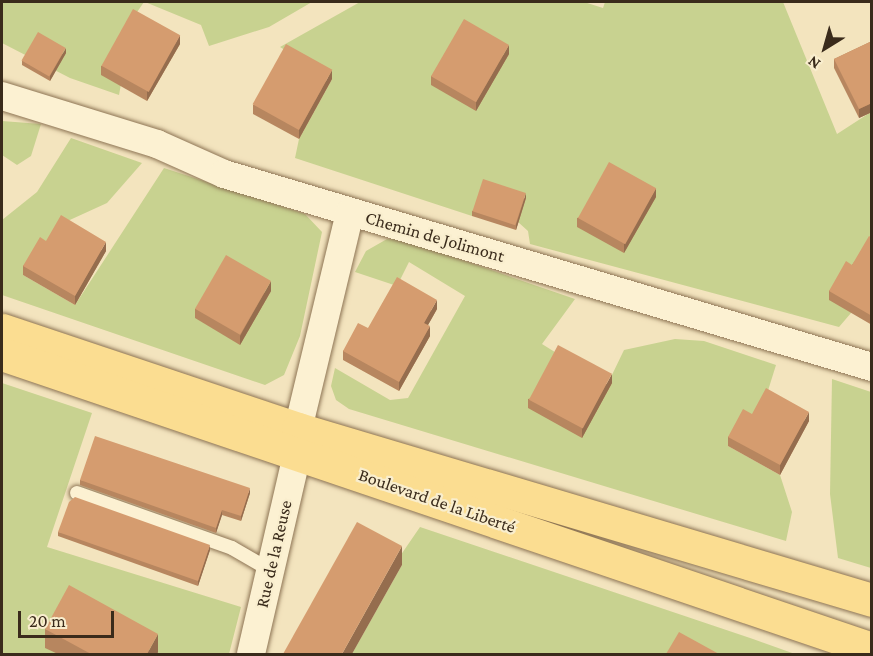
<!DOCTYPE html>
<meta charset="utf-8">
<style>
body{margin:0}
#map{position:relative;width:873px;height:656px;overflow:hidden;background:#f3e4be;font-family:"Crimson Pro",serif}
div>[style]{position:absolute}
.green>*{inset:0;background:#c8d290}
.roads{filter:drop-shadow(0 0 2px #8d7454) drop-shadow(0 0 2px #8d7454)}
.lane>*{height:14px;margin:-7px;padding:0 7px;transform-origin:7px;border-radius:7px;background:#fcf1d2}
.street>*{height:28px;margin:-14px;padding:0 14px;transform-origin:14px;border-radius:14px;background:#fcf1d2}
.primary>*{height:33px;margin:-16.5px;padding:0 16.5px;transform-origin:16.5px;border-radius:16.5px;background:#fbdd91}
.wall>*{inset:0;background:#b7865f}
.shaded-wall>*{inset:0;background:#956d4e}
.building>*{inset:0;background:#d59c6f;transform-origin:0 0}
span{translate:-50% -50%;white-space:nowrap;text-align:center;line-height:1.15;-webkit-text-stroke:4.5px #f9eece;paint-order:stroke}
.street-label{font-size:18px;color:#3a2b1b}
.frame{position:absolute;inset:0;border:3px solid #3a2b1b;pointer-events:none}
.north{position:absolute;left:795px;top:18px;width:60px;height:60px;-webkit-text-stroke:4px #f9eece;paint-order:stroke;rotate:217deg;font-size:16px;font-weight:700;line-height:24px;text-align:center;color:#3a2b1b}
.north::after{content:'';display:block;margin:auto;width:21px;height:27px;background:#3a2b1b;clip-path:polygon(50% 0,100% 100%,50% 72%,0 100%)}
.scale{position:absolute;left:18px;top:611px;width:96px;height:27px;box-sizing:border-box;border:3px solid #3a2b1b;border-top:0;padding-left:8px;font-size:18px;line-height:21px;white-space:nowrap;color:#3a2b1b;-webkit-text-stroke:4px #f9eece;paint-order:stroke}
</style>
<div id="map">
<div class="green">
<div style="clip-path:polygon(2px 2px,144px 2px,133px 18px,119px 95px,70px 78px,2px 43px)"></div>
<div style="clip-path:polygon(145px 2px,312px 2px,269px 27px,209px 46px,201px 25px)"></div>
<div style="clip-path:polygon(360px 2px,584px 2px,603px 8px,605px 2px,783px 2px,837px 134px,871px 112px,871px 247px,851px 313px,839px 327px,530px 244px,528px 231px,518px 222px,526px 198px,483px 184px,472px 216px,295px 158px,299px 139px,332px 79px,280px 47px)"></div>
<div style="clip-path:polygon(2px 121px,41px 124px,31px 156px,17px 165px,2px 155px)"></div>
<div style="clip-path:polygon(71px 138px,142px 163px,107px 203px,61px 224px,23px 275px,75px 305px,164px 168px,305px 214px,322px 232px,300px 336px,284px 375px,265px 385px,2px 295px,2px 220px,37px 192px)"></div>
<div style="clip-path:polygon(387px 239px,404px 240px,575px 299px,542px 344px,558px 354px,582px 437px,624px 350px,675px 339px,704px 341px,776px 365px,766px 397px,728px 446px,780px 475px,792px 512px,786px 541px,349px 409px,336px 400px,331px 386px,335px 368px,390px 400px,408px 398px,465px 296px,409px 262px,397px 286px,355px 272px,366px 251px)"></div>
<div style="clip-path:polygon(832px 379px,871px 392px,871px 568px,838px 558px,830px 494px)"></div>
<div style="clip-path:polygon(2px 383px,92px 413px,47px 547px,241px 607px,229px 654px,2px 654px)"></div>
<div style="clip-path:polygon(420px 527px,753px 639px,795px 654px,352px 654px,402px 565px,396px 562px)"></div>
</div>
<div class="roads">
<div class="lane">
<div style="left:77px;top:493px;width:164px;rotate:19.5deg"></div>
<div style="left:232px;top:548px;width:44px;rotate:30.1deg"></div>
</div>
<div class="street">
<div style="left:2px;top:96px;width:162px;rotate:17.2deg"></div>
<div style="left:157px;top:144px;width:73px;rotate:24.1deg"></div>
<div style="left:224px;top:174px;width:676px;rotate:16.59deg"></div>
<div style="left:298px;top:429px;width:223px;rotate:-76.5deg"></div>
<div style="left:251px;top:654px;width:205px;rotate:-77deg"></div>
</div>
<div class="primary">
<div style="left:2px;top:330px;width:312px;rotate:18.5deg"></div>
<div style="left:298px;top:429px;width:599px;rotate:16.59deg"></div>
<div style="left:2px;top:354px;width:919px;rotate:18.73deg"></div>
</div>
</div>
<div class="wall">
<div style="clip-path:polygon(872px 41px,872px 112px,859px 118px,834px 68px,834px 59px)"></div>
<div style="clip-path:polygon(180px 44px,147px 101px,101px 75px,101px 66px)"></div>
<div style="clip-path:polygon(66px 53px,50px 81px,22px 65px,22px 61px)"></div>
<div style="clip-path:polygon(509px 54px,476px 111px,431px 85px,431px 76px)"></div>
<div style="clip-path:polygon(332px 79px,299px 139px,253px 114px,253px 105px)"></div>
<div style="clip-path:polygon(656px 197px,624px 253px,577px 227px,577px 218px)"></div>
<div style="clip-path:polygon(526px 198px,516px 230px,472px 216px,472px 211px)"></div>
<div style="clip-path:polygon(872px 238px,872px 325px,829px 300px,829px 291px,852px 265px)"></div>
<div style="clip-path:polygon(46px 241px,106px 251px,75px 305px,23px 275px,23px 266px)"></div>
<div style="clip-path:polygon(271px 291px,240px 345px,195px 318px,195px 309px)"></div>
<div style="clip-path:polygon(437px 309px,428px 325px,430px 336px,399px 391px,343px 360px,343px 351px,368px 328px)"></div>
<div style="clip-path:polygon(612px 383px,582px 438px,528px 408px,528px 399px)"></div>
<div style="clip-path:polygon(752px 414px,809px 421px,780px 475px,728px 446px,728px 437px)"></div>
<div style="clip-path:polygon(80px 480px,250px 493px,241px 521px,222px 515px,216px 533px,80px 485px)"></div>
<div style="clip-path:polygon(58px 532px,210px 550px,198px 586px,58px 536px)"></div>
<div style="clip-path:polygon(45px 629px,158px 652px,157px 654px,58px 654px,45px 648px)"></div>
</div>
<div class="shaded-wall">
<div style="clip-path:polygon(180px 35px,180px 44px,147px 101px,147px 92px)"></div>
<div style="clip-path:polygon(509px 45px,509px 54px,476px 111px,476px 102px)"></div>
<div style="clip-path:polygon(66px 48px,66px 53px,50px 81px,50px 76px)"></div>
<div style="clip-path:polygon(332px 70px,332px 79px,299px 139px,299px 130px)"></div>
<div style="clip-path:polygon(872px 103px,872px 112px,859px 118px,859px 109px)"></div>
<div style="clip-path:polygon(656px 188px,656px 197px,624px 253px,624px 244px)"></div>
<div style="clip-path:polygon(526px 193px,526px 198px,516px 230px,516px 225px)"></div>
<div style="clip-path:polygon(106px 242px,106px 251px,75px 305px,75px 296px)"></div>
<div style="clip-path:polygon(271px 281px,271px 291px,240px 345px,240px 336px)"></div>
<div style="clip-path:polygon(437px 300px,437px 309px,424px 332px,424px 323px)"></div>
<div style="clip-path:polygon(430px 326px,430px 336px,399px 391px,399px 382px)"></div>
<div style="clip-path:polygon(612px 374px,612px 383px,582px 438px,582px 428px)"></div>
<div style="clip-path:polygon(809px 412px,809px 421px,780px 475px,780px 465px)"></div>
<div style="clip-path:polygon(250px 488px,250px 493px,241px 521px,241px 516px)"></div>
<div style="clip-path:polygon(222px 510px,222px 515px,216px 533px,216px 528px)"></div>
<div style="clip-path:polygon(210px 545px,210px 550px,198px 586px,198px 581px)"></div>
<div style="clip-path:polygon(402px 546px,402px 565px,352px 654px,342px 654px)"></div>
<div style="clip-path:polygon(158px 634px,158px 652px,157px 654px,147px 654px)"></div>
</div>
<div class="building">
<div style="left:133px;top:9px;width:54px;height:65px;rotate:29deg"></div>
<div style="left:464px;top:19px;width:52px;height:66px;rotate:30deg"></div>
<div style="left:38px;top:32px;width:32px;height:33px;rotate:30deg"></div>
<div style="clip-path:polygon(872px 41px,872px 103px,859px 109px,834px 59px)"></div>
<div style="left:286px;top:44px;width:53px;height:69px;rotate:29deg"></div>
<div style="left:609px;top:162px;width:54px;height:64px;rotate:29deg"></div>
<div style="left:483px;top:179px;width:45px;height:34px;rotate:18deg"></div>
<div style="clip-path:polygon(61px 215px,106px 242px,75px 296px,23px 266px,40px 237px,46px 241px)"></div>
<div style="clip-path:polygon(869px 236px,872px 238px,872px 316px,829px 291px,846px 261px,852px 265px)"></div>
<div style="left:226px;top:255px;width:52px;height:62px;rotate:30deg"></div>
<div style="clip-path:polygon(397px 277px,437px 300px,424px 323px,430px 326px,399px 382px,343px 351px,358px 323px,368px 328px)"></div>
<div style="left:558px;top:345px;width:61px;height:62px;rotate:28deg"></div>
<div style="clip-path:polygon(766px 388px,809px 412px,780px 465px,728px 437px,743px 409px,752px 414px)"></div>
<div style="clip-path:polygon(95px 436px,250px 488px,241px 516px,222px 510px,216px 528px,80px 480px)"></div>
<div style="clip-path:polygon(75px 497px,210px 545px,198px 581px,58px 532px,69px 502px)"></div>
<div style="clip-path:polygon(357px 522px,402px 546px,342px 654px,283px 654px)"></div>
<div style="clip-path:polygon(69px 585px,158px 634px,147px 654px,91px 654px,45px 629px)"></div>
<div style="clip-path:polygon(679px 632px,719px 654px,666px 654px)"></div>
</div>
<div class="street-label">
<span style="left:435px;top:237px;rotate:16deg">Chemin de Jolimont</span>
<span style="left:437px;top:501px;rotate:19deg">Boulevard de la Liberté</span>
<span style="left:274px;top:554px;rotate:-77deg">Rue de la Reuse</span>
</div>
<div class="frame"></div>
<div class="north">N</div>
<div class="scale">20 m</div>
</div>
